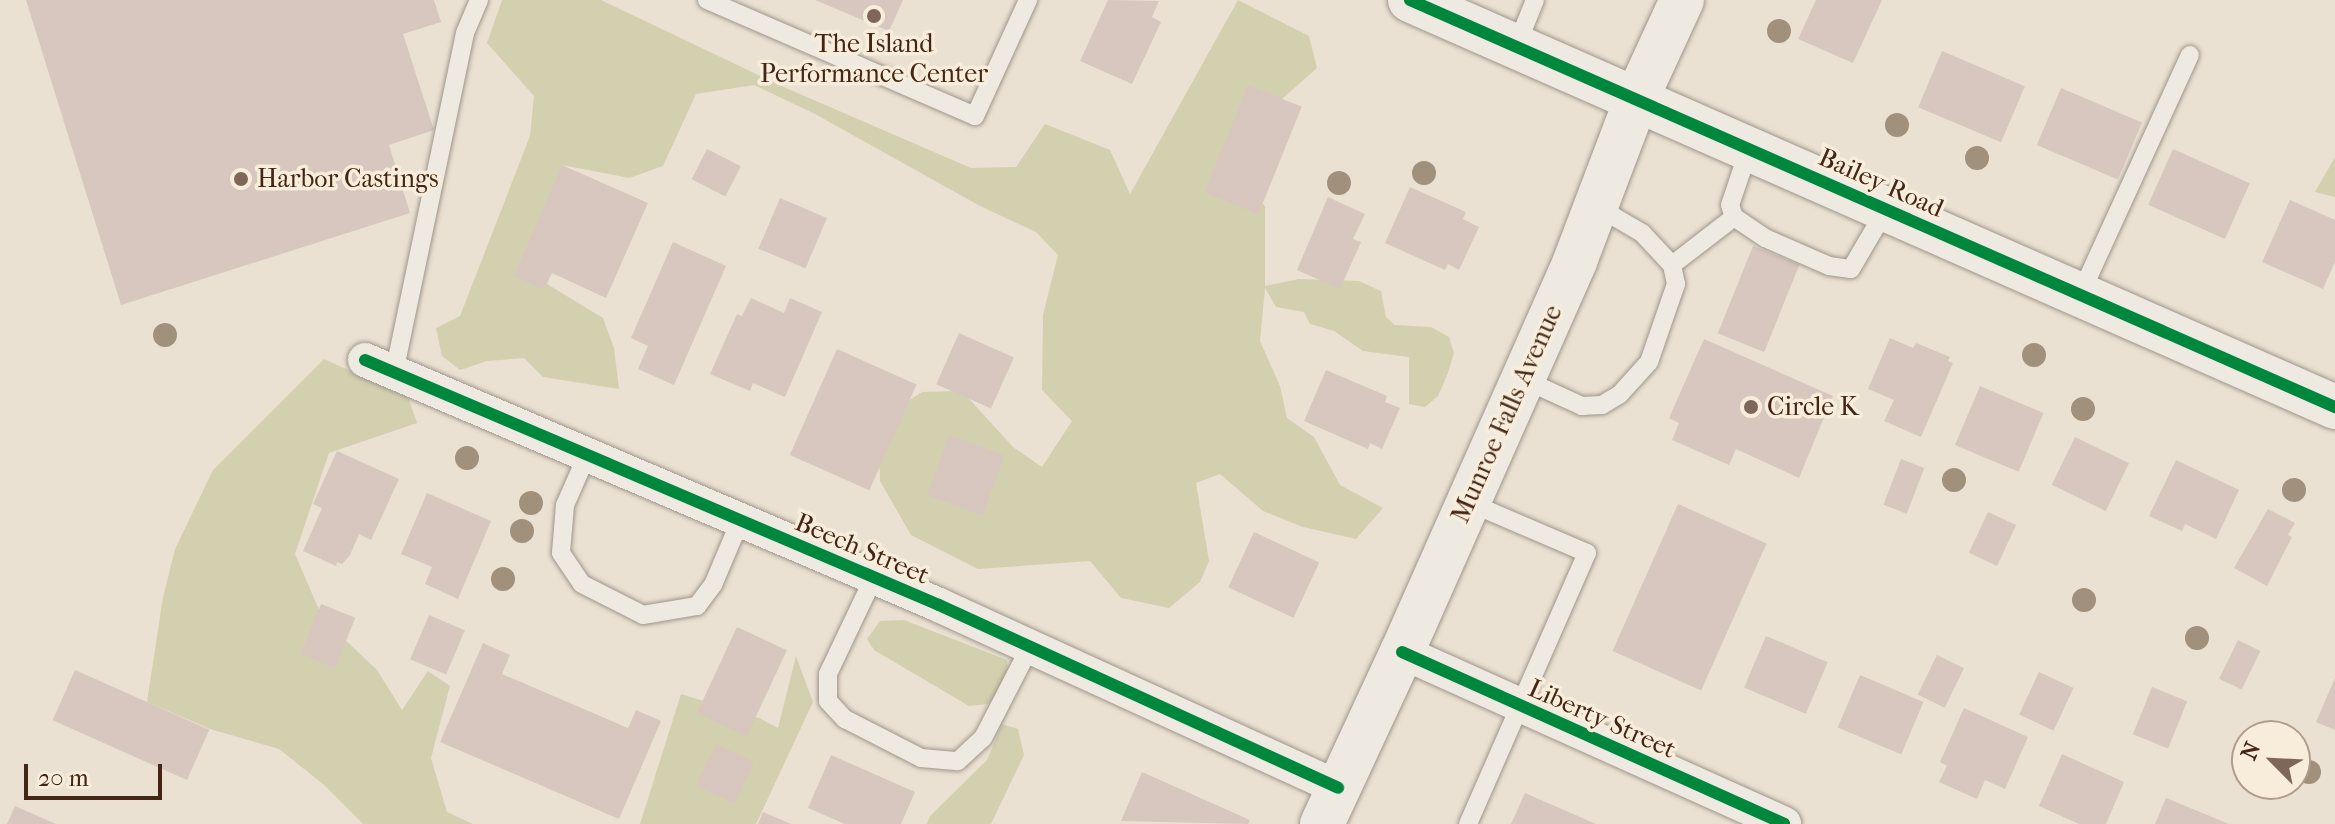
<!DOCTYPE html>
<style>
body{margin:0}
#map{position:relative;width:2335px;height:824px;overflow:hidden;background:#eae1d2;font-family:"IM FELL French Canon",serif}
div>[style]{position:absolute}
.green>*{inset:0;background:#d3d0af}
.building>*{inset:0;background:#d7c7be;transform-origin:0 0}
.roads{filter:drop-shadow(0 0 2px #9f968b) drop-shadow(0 0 2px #9f968b)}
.lane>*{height:18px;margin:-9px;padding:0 9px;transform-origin:9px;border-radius:9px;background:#eeeae1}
.street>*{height:34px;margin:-17px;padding:0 17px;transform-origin:17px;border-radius:17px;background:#eeeae1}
.secondary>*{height:44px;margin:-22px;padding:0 22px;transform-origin:22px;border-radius:22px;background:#eeeae1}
.cycleway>*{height:12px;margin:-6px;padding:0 6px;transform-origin:6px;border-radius:6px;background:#00873e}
.trees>*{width:24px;height:24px;margin:-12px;border-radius:50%;background:#a0907c}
.dots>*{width:22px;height:22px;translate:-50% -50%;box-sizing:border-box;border:4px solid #f8eddb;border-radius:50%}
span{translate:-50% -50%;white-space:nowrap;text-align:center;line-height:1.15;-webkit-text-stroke:7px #f8eddb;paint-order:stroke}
.poi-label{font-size:26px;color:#442616}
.left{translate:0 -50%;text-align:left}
.street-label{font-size:26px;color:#442616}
.north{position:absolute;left:2231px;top:720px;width:80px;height:80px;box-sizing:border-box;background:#f8eddb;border:2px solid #b09d8c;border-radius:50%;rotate:294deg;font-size:22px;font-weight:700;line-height:32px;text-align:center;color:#442616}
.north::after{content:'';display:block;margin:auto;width:28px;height:36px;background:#7e6758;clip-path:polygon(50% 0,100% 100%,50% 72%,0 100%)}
.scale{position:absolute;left:24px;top:764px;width:138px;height:36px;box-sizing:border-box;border:4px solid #442616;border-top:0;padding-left:10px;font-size:24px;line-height:28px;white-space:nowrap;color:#442616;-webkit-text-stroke:6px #f8eddb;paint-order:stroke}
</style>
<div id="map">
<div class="green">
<div style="clip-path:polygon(502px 0,601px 0,779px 85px,971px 168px,1016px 167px,1045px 124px,1110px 150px,1130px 194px,1238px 0,1309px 36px,1317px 68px,1274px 106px,1234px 154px,1265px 207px,1265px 286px,1299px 279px,1359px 281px,1381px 291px,1386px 317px,1395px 325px,1431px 327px,1449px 337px,1454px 353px,1448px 373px,1438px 396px,1425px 407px,1409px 404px,1409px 357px,1363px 351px,1334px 331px,1310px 324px,1304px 312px,1276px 307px,1265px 288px,1260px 341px,1280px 386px,1287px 418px,1314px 437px,1340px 485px,1383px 508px,1356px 539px,1303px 527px,1263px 511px,1220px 474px,1196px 483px,1209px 561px,1200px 582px,1169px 608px,1121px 598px,1090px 561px,978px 569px,911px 535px,880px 481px,878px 420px,922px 392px,962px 391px,1013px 447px,1042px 467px,1072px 421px,1042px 390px,1043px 315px,1058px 255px,1036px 232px,980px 206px,815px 114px,754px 85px,696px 94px,663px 166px,629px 178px,562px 165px,547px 284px,603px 318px,614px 348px,619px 389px,543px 377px,524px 358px,487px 361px,460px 370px,442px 356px,436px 328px,460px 316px,530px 136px,534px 96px,487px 43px)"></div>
<div style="clip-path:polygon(2335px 157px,2335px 197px,2315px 192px)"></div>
<div style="clip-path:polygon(324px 359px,408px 397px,417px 423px,329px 453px,295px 554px,323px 619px,377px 670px,402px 710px,428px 671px,450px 686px,431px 758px,447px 812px,473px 824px,363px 824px,323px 784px,279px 749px,210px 729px,147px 702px,163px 597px,175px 549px,213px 470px)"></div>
<div style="clip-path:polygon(904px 620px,1007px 660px,1008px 676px,999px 694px,988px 704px,969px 706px,874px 650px,867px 639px,880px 621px)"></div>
<div style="clip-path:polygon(796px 656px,813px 702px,756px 824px,640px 824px,681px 694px,759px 718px,778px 728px)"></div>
<div style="clip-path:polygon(1002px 724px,1018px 729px,1024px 755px,991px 824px,927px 824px,930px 816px,987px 760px)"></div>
</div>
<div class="building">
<div style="clip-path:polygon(26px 0,434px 0,441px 22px,403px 34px,434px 130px,389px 145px,410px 213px,121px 305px)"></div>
<div style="clip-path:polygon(815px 0,903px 0,889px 31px)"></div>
<div style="clip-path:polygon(1108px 0,1159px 1px,1152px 17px,1161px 22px,1132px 84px,1080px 61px)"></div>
<div style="clip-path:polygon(1816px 0,1882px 0,1853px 63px,1798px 39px)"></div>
<div style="left:1942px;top:51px;width:90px;height:61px;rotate:23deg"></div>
<div style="left:1248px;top:85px;width:58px;height:116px;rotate:22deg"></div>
<div style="left:2061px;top:88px;width:88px;height:62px;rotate:23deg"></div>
<div style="left:707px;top:149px;width:38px;height:34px;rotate:27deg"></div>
<div style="left:2173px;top:149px;width:84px;height:61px;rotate:24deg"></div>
<div style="clip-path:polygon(562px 165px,648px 203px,606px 298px,552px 273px,544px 290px,514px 276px)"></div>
<div style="clip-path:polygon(1410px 187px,1466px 212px,1463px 219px,1479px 227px,1459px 270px,1448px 264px,1445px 270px,1385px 243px)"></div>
<div style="clip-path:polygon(1328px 197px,1365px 214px,1353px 239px,1361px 242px,1340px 289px,1297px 270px)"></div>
<div style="left:780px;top:198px;width:51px;height:55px;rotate:23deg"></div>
<div style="clip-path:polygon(2290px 200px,2335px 220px,2335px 262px,2323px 289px,2262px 262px)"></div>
<div style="clip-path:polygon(673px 242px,726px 266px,674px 385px,638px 369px,648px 346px,631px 338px)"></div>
<div style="left:1753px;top:246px;width:50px;height:94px;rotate:22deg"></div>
<div style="clip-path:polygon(751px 298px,784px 313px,790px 298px,822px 312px,785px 397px,753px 383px,750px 391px,710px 374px,737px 314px,742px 316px)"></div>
<div style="left:959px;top:333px;width:60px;height:56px;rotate:24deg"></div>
<div style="clip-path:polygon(1890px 338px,1913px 348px,1916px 343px,1950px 357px,1948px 361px,1953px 363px,1921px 437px,1884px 421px,1894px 400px,1868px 389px)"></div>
<div style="clip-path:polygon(1704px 339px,1833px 396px,1799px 478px,1736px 449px,1729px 465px,1672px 440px,1679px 423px,1669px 418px)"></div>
<div style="left:837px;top:349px;width:87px;height:116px;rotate:24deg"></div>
<div style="clip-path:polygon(1326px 370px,1387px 396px,1385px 402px,1400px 408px,1382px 449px,1370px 443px,1368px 449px,1304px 421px)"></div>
<div style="left:1980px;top:386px;width:69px;height:64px;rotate:23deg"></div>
<div style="left:949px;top:435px;width:59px;height:64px;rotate:20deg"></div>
<div style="left:2075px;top:437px;width:60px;height:53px;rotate:26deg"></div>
<div style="clip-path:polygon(337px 451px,399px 479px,371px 540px,359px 534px,350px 555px,342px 564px,337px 562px,336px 566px,303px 551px,322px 508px,313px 504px)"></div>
<div style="left:1901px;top:459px;width:25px;height:49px;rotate:21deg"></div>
<div style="clip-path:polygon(2176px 460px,2239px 490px,2216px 539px,2185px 524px,2182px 531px,2149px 516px)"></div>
<div style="clip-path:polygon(427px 493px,491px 521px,458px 599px,425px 584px,432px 567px,401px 554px)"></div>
<div style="left:1678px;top:504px;width:97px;height:161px;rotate:24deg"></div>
<div style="clip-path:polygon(2268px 509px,2295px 523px,2288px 535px,2292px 537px,2267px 586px,2234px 568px)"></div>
<div style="left:1988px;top:512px;width:31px;height:45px;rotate:25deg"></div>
<div style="left:1254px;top:532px;width:72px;height:61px;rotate:25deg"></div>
<div style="left:321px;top:604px;width:37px;height:54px;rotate:22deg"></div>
<div style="left:429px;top:615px;width:39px;height:48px;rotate:23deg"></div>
<div style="left:737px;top:627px;width:55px;height:95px;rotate:25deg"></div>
<div style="left:1766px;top:636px;width:67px;height:56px;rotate:23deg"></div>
<div style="left:2238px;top:640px;width:25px;height:43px;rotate:26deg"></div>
<div style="clip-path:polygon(483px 643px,510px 655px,502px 674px,628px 728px,636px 710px,661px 721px,619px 819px,440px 742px)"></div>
<div style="left:1937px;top:655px;width:30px;height:44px;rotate:26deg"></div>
<div style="left:75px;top:670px;width:147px;height:55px;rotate:24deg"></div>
<div style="left:2039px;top:672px;width:38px;height:47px;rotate:25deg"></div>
<div style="left:1860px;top:675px;width:69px;height:57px;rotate:23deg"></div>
<div style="clip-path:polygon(2335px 678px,2335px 730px,2316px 722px)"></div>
<div style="left:2152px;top:687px;width:38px;height:51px;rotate:22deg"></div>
<div style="clip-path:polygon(1964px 708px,2028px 737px,2005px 789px,1985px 780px,1977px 799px,1939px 782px,1947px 766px,1940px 762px)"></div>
<div style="left:716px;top:744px;width:42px;height:46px;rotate:25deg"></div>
<div style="clip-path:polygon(2247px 751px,2247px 784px,2278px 784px,2273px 795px,2235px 780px)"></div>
<div style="clip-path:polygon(2062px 754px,2124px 782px,2106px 824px,2079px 824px,2039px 806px)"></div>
<div style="clip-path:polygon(831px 755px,915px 792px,901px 824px,845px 824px,808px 808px)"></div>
<div style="clip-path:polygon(1142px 772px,1250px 820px,1248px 824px,1121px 821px)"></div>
<div style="clip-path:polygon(1525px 793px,1596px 824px,1511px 824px)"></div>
<div style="clip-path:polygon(2166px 798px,2229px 824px,2155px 824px)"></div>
<div style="clip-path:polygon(15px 806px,56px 824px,7px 824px)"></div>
<div style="clip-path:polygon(763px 812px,791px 824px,758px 824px)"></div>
</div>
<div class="roads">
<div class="lane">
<div style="left:707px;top:0;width:292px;rotate:23.4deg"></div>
<div style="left:975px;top:116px;width:128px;rotate:-65.4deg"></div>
<div style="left:1516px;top:47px;width:51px;rotate:-68deg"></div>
<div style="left:1749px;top:149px;width:59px;rotate:108.7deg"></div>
<div style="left:1730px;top:205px;width:13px;rotate:72deg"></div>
<div style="left:1734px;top:217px;width:37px;rotate:34deg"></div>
<div style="left:1765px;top:238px;width:70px;rotate:23.6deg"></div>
<div style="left:1829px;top:266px;width:22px;rotate:8deg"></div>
<div style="left:1851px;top:269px;width:69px;rotate:-59.7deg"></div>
<div style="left:1672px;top:265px;width:78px;rotate:-37.7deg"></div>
<div style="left:2080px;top:295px;width:264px;rotate:-65.4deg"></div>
<div style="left:394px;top:373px;width:347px;rotate:-78.2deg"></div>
<div style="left:465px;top:33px;width:36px;rotate:-67deg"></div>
<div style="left:1523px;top:379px;width:65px;rotate:24.6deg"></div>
<div style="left:1582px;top:406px;width:20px;rotate:-3deg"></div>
<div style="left:1602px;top:405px;width:21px;rotate:-31deg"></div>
<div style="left:1620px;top:394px;width:43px;rotate:-47.8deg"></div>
<div style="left:1649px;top:362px;width:83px;rotate:-70.9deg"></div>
<div style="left:1676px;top:284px;width:19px;rotate:-102deg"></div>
<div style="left:1672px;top:265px;width:44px;rotate:-133.2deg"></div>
<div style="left:1642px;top:233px;width:53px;rotate:-149.6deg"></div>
<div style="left:587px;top:455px;width:55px;rotate:113.7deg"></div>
<div style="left:565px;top:505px;width:48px;rotate:94.8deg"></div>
<div style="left:561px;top:553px;width:37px;rotate:56deg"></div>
<div style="left:582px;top:584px;width:68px;rotate:26.9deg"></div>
<div style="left:643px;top:615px;width:55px;rotate:-9.5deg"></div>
<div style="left:697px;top:606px;width:26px;rotate:-53deg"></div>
<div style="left:713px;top:585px;width:69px;rotate:-67.1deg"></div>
<div style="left:874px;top:577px;width:107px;rotate:115.4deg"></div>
<div style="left:828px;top:674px;width:27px;rotate:90deg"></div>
<div style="left:828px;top:701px;width:25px;rotate:47deg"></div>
<div style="left:845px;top:719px;width:85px;rotate:27.2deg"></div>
<div style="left:921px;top:758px;width:37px;rotate:5deg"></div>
<div style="left:958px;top:761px;width:34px;rotate:-43deg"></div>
<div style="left:983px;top:738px;width:102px;rotate:-62.7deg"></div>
<div style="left:1468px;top:824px;width:296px;rotate:-66.3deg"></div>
<div style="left:1587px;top:553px;width:129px;rotate:-156.8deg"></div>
</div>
<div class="street">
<div style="left:365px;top:360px;width:624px;rotate:23.11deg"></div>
<div style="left:939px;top:605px;width:439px;rotate:24.6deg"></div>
<div style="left:1402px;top:652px;width:419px;rotate:24.2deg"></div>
</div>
<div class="secondary">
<div style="left:1410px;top:0;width:1011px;rotate:23.75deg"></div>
<div style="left:1322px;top:824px;width:190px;rotate:-65.1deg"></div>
<div style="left:1402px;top:652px;width:428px;rotate:-66.1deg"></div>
<div style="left:1575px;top:261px;width:172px;rotate:-69.2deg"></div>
<div style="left:1636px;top:100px;width:110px;rotate:-65.3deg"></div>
</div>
</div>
<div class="cycleway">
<div style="left:1410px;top:0;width:1011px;rotate:23.75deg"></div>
<div style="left:365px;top:360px;width:624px;rotate:23.11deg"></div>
<div style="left:939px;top:605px;width:439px;rotate:24.6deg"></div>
<div style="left:1402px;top:652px;width:419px;rotate:24.2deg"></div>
</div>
<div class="trees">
<div style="left:1779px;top:31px"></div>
<div style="left:1897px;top:125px"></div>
<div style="left:1977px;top:158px"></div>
<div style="left:1424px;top:173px"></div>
<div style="left:1339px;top:183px"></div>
<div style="left:165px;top:335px"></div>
<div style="left:2034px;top:355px"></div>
<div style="left:2083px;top:409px"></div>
<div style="left:467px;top:458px"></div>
<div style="left:1954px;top:480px"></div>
<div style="left:2294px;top:490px"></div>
<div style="left:531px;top:503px"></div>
<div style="left:522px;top:531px"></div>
<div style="left:503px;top:579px"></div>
<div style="left:2084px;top:600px"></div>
<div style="left:2197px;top:638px"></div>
<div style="left:2309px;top:772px"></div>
</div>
<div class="dots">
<div style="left:874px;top:16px;background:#7e6758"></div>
<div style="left:241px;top:179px;background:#7e6758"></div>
<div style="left:1751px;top:407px;background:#7e6758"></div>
</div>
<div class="poi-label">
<span style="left:874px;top:59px">The Island<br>Performance Center</span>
<span class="left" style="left:257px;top:179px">Harbor Castings</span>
<span class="left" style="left:1767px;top:407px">Circle K</span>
</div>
<div class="street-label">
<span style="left:1881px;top:183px;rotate:24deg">Bailey Road</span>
<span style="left:1507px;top:414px;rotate:-66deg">Munroe Falls Avenue</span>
<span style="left:862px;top:549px;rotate:23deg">Beech Street</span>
<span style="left:1602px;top:719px;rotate:24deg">Liberty Street</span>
</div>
<div class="north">N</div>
<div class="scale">20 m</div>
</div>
